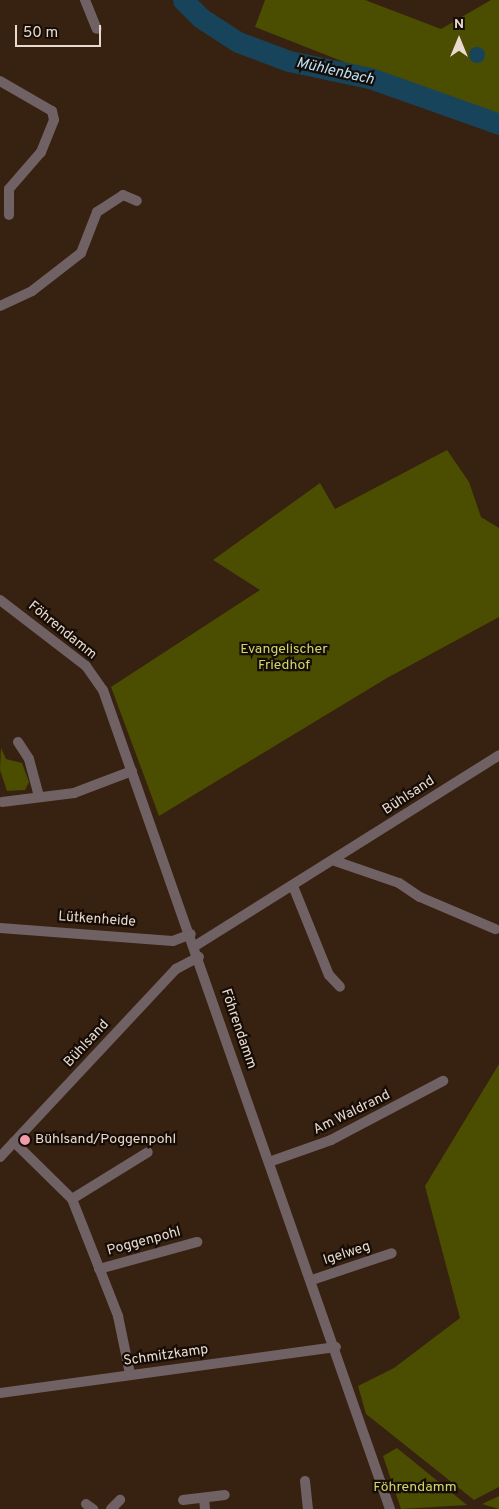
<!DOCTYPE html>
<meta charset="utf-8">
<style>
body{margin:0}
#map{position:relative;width:499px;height:1509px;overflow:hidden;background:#372110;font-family:Overpass,sans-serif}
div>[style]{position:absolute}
.green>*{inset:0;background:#4b4d00}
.water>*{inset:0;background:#18445b}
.round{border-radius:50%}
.river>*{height:21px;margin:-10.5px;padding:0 10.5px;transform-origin:10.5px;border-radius:10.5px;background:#18445b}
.street>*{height:10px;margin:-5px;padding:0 5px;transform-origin:5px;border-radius:5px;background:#706164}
.dots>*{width:14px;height:14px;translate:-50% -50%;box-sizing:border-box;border:2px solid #170d07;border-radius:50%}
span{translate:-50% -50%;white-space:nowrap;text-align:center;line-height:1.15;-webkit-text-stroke:4.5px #170d07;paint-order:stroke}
.street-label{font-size:14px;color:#e9dacf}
.park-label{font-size:14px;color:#d1d76a}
.poi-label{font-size:14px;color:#e9dacf}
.left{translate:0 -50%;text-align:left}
.water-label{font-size:15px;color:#b9e1f8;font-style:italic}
.north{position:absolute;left:434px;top:15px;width:50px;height:50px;-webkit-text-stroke:4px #170d07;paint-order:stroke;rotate:0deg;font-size:14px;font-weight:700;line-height:20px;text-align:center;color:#e9dacf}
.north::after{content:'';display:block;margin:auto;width:18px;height:22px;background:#e9dacf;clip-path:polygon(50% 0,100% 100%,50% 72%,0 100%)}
.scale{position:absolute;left:15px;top:25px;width:86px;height:22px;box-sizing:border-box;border:2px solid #e9dacf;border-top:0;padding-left:6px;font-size:15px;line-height:18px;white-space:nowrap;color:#e9dacf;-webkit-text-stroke:4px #170d07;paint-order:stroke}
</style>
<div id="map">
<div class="green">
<div style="clip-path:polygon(265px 0,365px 0,441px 29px,491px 0,499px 0,499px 123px,255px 27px)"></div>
<div style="clip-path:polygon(447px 450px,469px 482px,481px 517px,499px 528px,499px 617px,387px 678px,159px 816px,111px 687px,260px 590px,213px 560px,320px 483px,335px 509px)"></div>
<div style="clip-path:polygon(1px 748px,6px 759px,22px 763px,29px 782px,25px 790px,7px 791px,0 770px)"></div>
<div style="clip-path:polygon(499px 1064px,499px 1487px,474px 1500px,366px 1414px,358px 1386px,394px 1368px,460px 1318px,425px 1186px)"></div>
<div style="clip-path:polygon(397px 1448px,467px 1505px,401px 1509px,383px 1456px)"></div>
<div style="clip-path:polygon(499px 1496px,499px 1509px,482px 1504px)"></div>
</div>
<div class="water">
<div class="round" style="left:469px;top:47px;width:16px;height:16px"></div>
</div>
<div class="river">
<div style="left:183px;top:0;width:25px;rotate:45deg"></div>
<div style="left:201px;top:18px;width:44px;rotate:33deg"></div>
<div style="left:238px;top:42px;width:54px;rotate:20.4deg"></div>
<div style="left:289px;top:61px;width:83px;rotate:11.9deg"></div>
<div style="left:370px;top:78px;width:137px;rotate:19.6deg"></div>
</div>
<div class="street">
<div style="left:85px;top:0;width:31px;rotate:68deg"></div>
<div style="left:0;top:81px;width:60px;rotate:30deg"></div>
<div style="left:52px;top:111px;width:9px;rotate:77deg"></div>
<div style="left:54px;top:120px;width:35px;rotate:112deg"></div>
<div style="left:41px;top:152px;width:49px;rotate:130.9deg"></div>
<div style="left:9px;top:189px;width:26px;rotate:90deg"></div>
<div style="left:0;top:306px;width:35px;rotate:-25deg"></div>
<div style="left:32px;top:291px;width:62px;rotate:-37.8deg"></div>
<div style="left:81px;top:253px;width:44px;rotate:-68.7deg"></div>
<div style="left:97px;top:212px;width:31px;rotate:-33deg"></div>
<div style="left:123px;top:195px;width:15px;rotate:23deg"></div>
<div style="left:0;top:600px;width:108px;rotate:37.5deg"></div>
<div style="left:86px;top:666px;width:29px;rotate:55deg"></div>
<div style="left:103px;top:690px;width:868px;rotate:70.69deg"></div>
<div style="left:18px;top:742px;width:20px;rotate:57deg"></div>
<div style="left:29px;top:759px;width:38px;rotate:75deg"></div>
<div style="left:2px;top:802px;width:73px;rotate:-7.1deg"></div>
<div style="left:74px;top:793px;width:62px;rotate:-20.8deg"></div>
<div style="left:335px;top:861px;width:68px;rotate:19deg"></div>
<div style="left:399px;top:883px;width:25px;rotate:34deg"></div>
<div style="left:420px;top:897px;width:82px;rotate:23.1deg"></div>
<div style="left:293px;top:886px;width:96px;rotate:68deg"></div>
<div style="left:329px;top:975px;width:16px;rotate:47deg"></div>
<div style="left:0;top:928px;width:173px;rotate:4.3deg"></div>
<div style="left:173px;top:941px;width:19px;rotate:-21deg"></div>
<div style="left:195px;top:946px;width:359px;rotate:-32.1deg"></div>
<div style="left:14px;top:1142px;width:81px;rotate:44.5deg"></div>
<div style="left:72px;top:1199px;width:126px;rotate:68.5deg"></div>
<div style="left:118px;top:1316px;width:59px;rotate:78.3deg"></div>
<div style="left:0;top:1157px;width:258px;rotate:-46.9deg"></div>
<div style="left:176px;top:969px;width:26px;rotate:-28deg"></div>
<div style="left:269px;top:1162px;width:66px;rotate:-19.5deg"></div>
<div style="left:331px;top:1140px;width:127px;rotate:-27.8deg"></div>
<div style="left:72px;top:1199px;width:89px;rotate:-31.7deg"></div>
<div style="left:99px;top:1269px;width:102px;rotate:-15.4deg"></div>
<div style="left:312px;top:1280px;width:84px;rotate:-18.6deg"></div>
<div style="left:0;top:1393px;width:339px;rotate:-7.8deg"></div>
<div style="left:305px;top:1481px;width:28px;rotate:84deg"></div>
<div style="left:204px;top:1498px;width:11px;rotate:85deg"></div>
<div style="left:183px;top:1500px;width:42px;rotate:-6.8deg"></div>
<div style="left:86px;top:1504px;width:9px;rotate:36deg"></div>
<div style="left:111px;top:1509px;width:13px;rotate:-45deg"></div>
</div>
<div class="dots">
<div style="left:25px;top:1140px;background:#f39aa9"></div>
</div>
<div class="street-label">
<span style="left:62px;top:631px;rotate:39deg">Föhrendamm</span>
<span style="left:409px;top:796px;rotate:-33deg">Bühlsand</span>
<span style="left:97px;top:920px;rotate:4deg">Lütkenheide</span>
<span style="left:238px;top:1029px;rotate:71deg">Föhrendamm</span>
<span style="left:87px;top:1044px;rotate:-47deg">Bühlsand</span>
<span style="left:352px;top:1113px;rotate:-26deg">Am Waldrand</span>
<span style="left:144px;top:1242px;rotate:-15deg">Poggenpohl</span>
<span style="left:347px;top:1254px;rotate:-18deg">Igelweg</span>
<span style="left:166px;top:1356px;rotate:-8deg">Schmitzkamp</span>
</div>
<div class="park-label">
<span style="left:284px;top:658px">Evangelischer<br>Friedhof</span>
<span style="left:415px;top:1488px">Föhrendamm</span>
</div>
<div class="poi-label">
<span class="left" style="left:35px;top:1140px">Bühlsand/Poggenpohl</span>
</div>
<div class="water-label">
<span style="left:335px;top:72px;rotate:13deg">Mühlenbach</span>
</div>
<div class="north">N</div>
<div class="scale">50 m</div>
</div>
